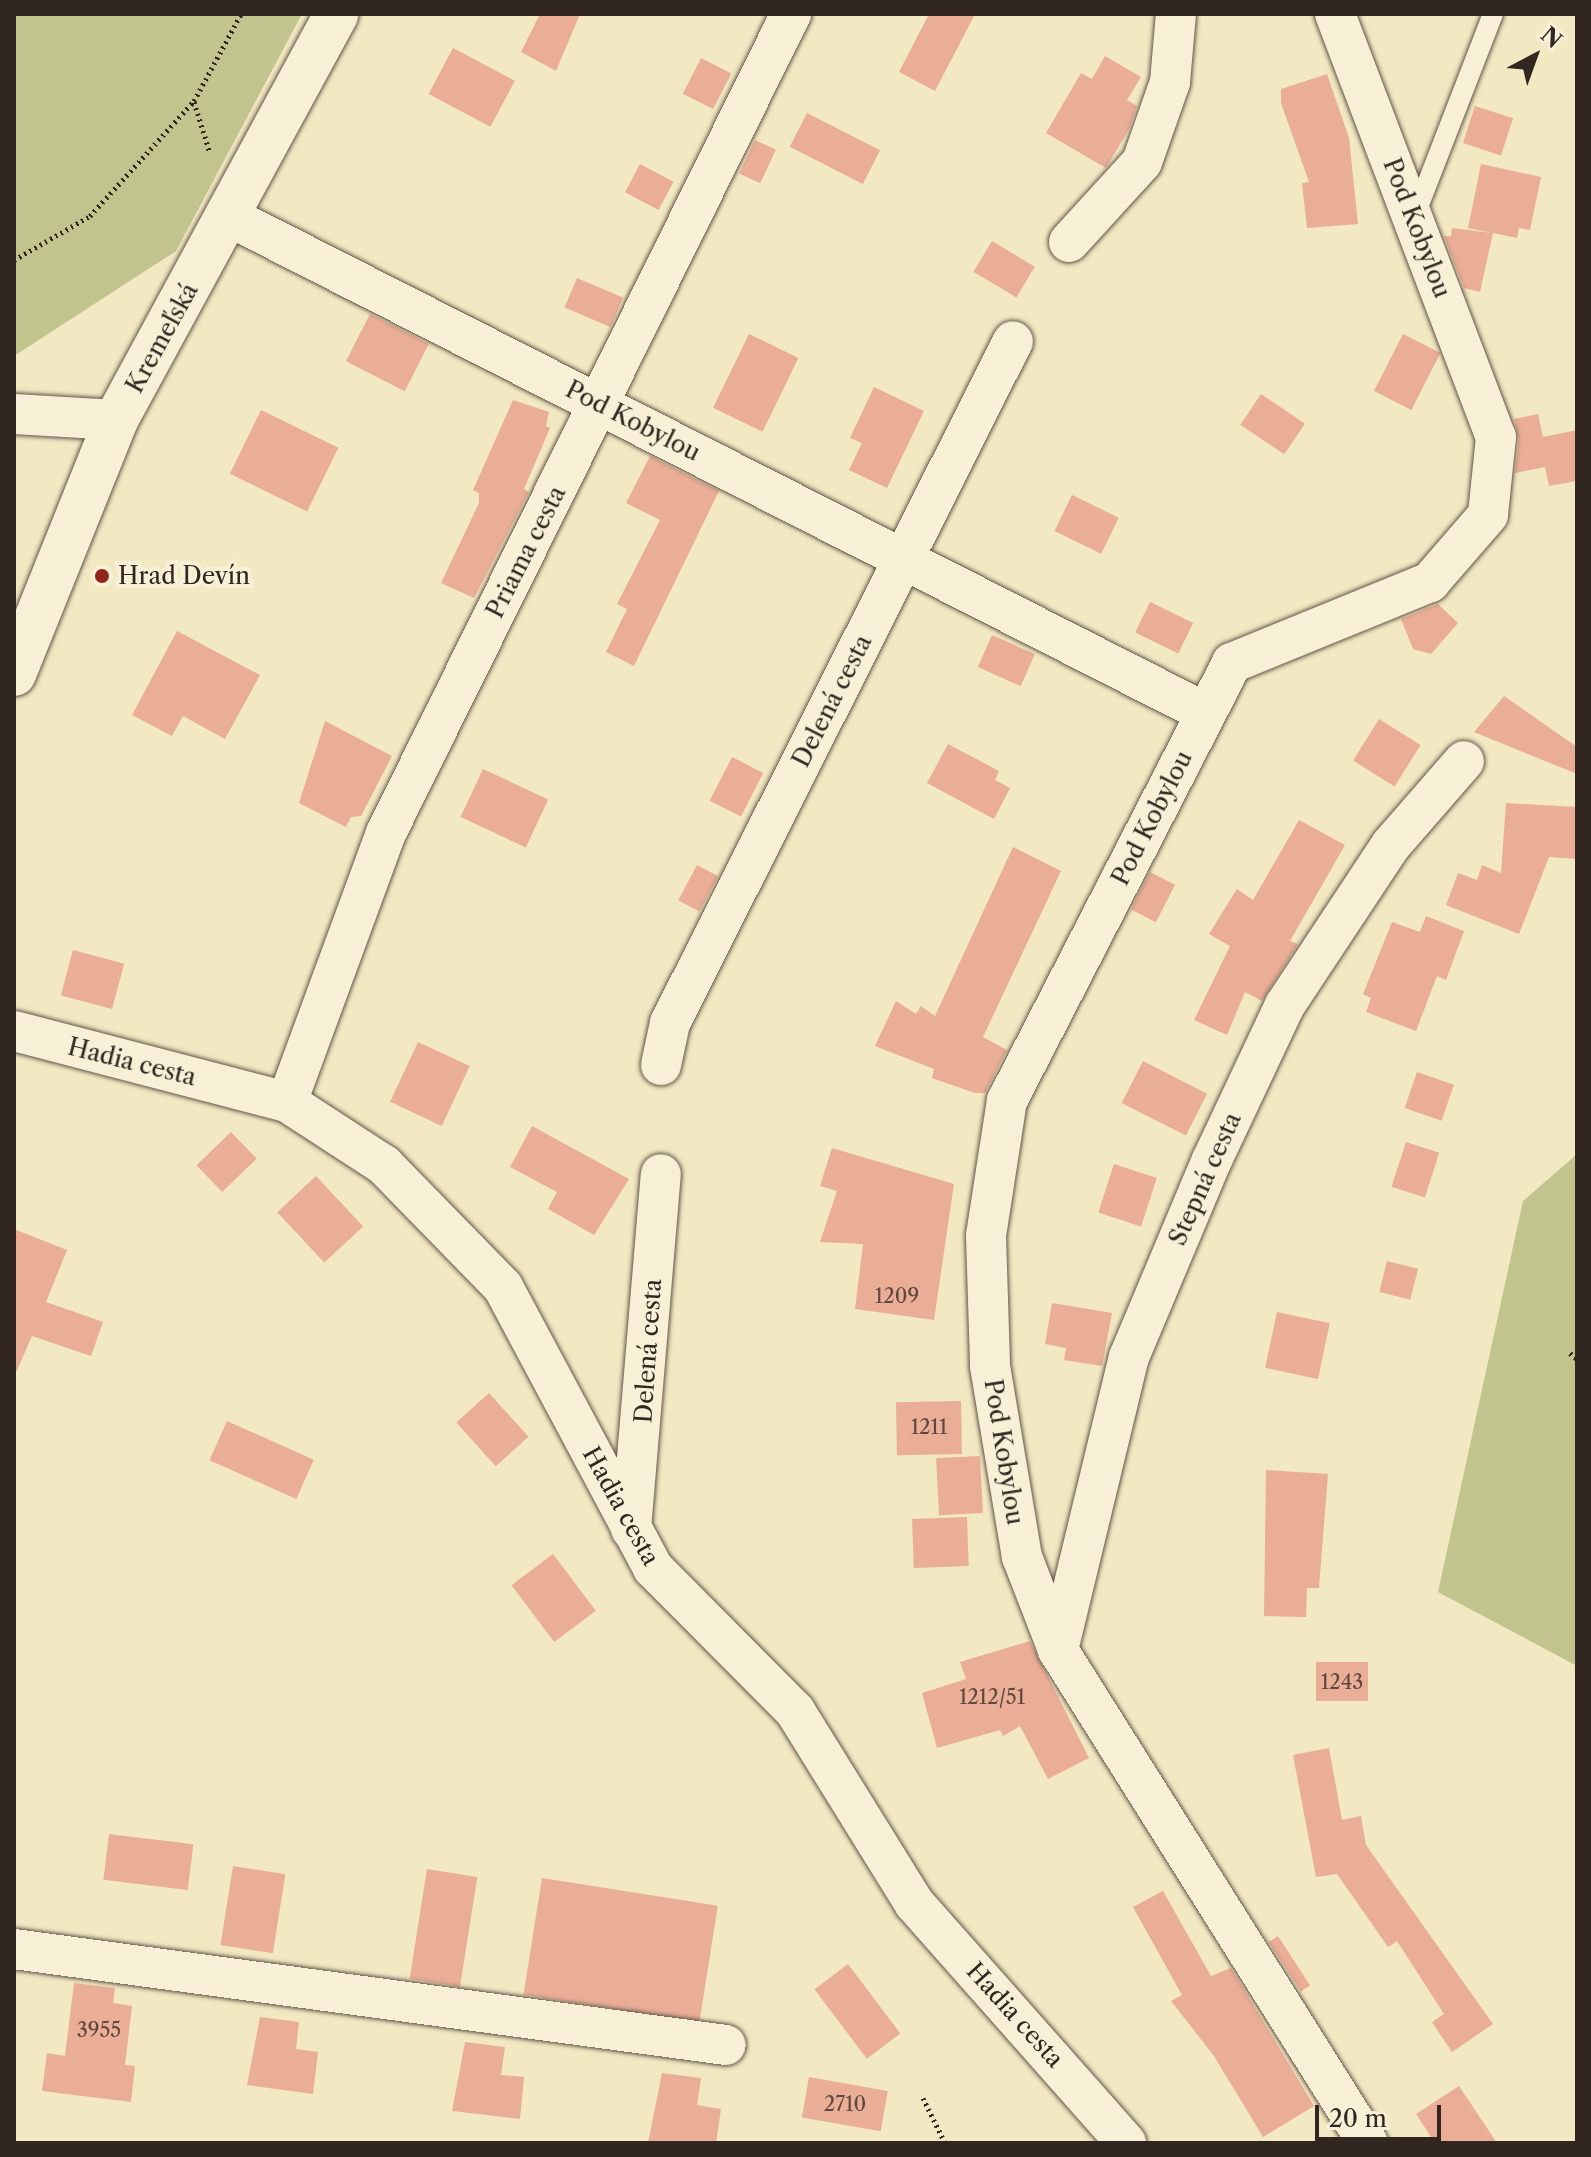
<!DOCTYPE html>
<meta charset="utf-8">
<style>
body{margin:0}
#map{position:relative;width:1591px;height:2157px;overflow:hidden;background:#f2e8c1;font-family:"Libre Caslon Text",serif}
div>[style]{position:absolute}
.green>*{inset:0;background:#c2c48e}
.building>*{inset:0;background:#eaad96;transform-origin:0 0}
.path>*{height:5px;margin-top:-2.5px;transform-origin:0;background:repeating-linear-gradient(90deg,#322621 0 2px,transparent 0 6px)}
.roads{filter:drop-shadow(0 0 2px #625649) drop-shadow(0 0 2px #625649)}
.service>*{height:20px;margin:-10px;padding:0 10px;transform-origin:10px;border-radius:10px;background:#f7f0d7}
.minor>*{height:40px;margin:-20px;padding:0 20px;transform-origin:20px;border-radius:20px;background:#f7f0d7}
.tertiary>*{height:44px;margin:-22px;padding:0 22px;transform-origin:22px;border-radius:22px;background:#f7f0d7}
.dots>*{width:22px;height:22px;translate:-50% -50%;box-sizing:border-box;border:4px solid #f7f0d7;border-radius:50%}
span{translate:-50% -50%;white-space:nowrap;text-align:center;line-height:1.15;-webkit-text-stroke:8px #f7f0d7;paint-order:stroke}
.number-label{font-size:20px;color:#60483e}
.number-label span{-webkit-text-stroke-width:0}
.street-label{font-size:24px;color:#322621}
.poi-label{font-size:24px;color:#322621}
.left{translate:0 -50%;text-align:left}
.frame{position:absolute;inset:0;border:16px solid #322621;pointer-events:none}
.north{position:absolute;left:1495px;top:16px;width:80px;height:80px;-webkit-text-stroke:6px #f7f0d7;paint-order:stroke;rotate:41deg;font-size:22px;font-weight:700;line-height:32px;text-align:center;color:#322621}
.north::after{content:'';display:block;margin:auto;width:28px;height:36px;background:#322621;clip-path:polygon(50% 0,100% 100%,50% 72%,0 100%)}
.scale{position:absolute;left:1315px;top:2105px;width:126px;height:36px;box-sizing:border-box;border:4px solid #322621;border-top:0;padding-left:10px;font-size:24px;line-height:28px;white-space:nowrap;color:#322621;-webkit-text-stroke:6px #f7f0d7;paint-order:stroke}
</style>
<div id="map">
<div class="green">
<div style="clip-path:polygon(14px 14px,302px 14px,176px 251px,14px 356px)"></div>
<div style="clip-path:polygon(1577px 1154px,1577px 1666px,1438px 1592px,1523px 1201px)"></div>
</div>
<div class="building">
<div style="clip-path:polygon(540px 14px,580px 14px,556px 71px,521px 52px)"></div>
<div style="clip-path:polygon(929px 14px,975px 14px,935px 91px,899px 72px)"></div>
<div style="left:453px;top:48px;width:70px;height:52px;rotate:28deg"></div>
<div style="clip-path:polygon(1105px 56px,1141px 77px,1127px 100px,1137px 106px,1129px 129px,1106px 168px,1046px 133px,1081px 73px,1092px 79px)"></div>
<div style="left:701px;top:58px;width:34px;height:40px;rotate:27deg"></div>
<div style="clip-path:polygon(1327px 74px,1349px 138px,1358px 224px,1307px 228px,1302px 183px,1309px 182px,1281px 103px,1281px 89px)"></div>
<div style="left:1475px;top:106px;width:40px;height:39px;rotate:18deg"></div>
<div style="left:807px;top:113px;width:82px;height:38px;rotate:27deg"></div>
<div style="left:755px;top:140px;width:23px;height:37px;rotate:25deg"></div>
<div style="left:640px;top:164px;width:38px;height:32px;rotate:28deg"></div>
<div style="clip-path:polygon(1481px 164px,1541px 177px,1530px 230px,1519px 228px,1517px 238px,1493px 233px,1480px 292px,1464px 288px,1444px 236px,1451px 236px,1452px 228px,1492px 233px,1468px 228px)"></div>
<div style="left:992px;top:241px;width:50px;height:36px;rotate:31deg"></div>
<div style="left:577px;top:278px;width:50px;height:32px;rotate:23deg"></div>
<div style="left:370px;top:314px;width:66px;height:53px;rotate:27deg"></div>
<div style="left:749px;top:334px;width:55px;height:82px;rotate:26deg"></div>
<div style="left:1403px;top:334px;width:42px;height:64px;rotate:27deg"></div>
<div style="clip-path:polygon(874px 387px,924px 411px,887px 488px,849px 470px,862px 443px,850px 438px)"></div>
<div style="left:1261px;top:394px;width:53px;height:37px;rotate:34deg"></div>
<div style="clip-path:polygon(513px 400px,549px 412px,546px 426px,550px 428px,524px 489px,529px 492px,474px 598px,441px 583px,479px 503px,479px 493px,473px 490px)"></div>
<div style="left:261px;top:410px;width:86px;height:71px;rotate:26deg"></div>
<div style="clip-path:polygon(1538px 414px,1543px 437px,1577px 430px,1577px 481px,1549px 486px,1545px 467px,1515px 473px,1519px 439px,1514px 419px)"></div>
<div style="clip-path:polygon(650px 456px,719px 491px,634px 666px,606px 652px,627px 609px,617px 604px,660px 520px,626px 503px)"></div>
<div style="left:1072px;top:495px;width:52px;height:40px;rotate:26deg"></div>
<div style="left:1150px;top:602px;width:48px;height:34px;rotate:26deg"></div>
<div style="clip-path:polygon(1438px 604px,1458px 623px,1431px 654px,1413px 649px,1401px 619px)"></div>
<div style="clip-path:polygon(177px 631px,260px 675px,225px 739px,183px 716px,172px 736px,132px 715px)"></div>
<div style="left:992px;top:635px;width:47px;height:35px;rotate:24deg"></div>
<div style="clip-path:polygon(1504px 696px,1577px 747px,1577px 774px,1474px 732px)"></div>
<div style="left:1379px;top:719px;width:49px;height:49px;rotate:32deg"></div>
<div style="clip-path:polygon(325px 721px,392px 756px,361px 816px,351px 817px,346px 827px,299px 803px)"></div>
<div style="clip-path:polygon(948px 744px,999px 771px,995px 780px,1010px 788px,994px 819px,927px 783px)"></div>
<div style="left:732px;top:757px;width:35px;height:49px;rotate:27deg"></div>
<div style="left:483px;top:769px;width:72px;height:53px;rotate:25deg"></div>
<div style="clip-path:polygon(1506px 803px,1577px 807px,1577px 859px,1549px 857px,1519px 934px,1446px 905px,1458px 873px,1477px 880px,1482px 865px,1501px 873px)"></div>
<div style="clip-path:polygon(1299px 820px,1345px 845px,1290px 941px,1298px 944px,1262px 1001px,1245px 992px,1227px 1035px,1194px 1020px,1230px 946px,1209px 934px,1237px 889px,1253px 900px)"></div>
<div style="clip-path:polygon(1013px 847px,1061px 871px,983px 1037px,1007px 1050px,985px 1093px,975px 1093px,932px 1078px,934px 1069px,875px 1046px,896px 1001px,916px 1014px,921px 1006px,935px 1016px)"></div>
<div style="left:697px;top:865px;width:24px;height:40px;rotate:28deg"></div>
<div style="left:1150px;top:872px;width:28px;height:42px;rotate:27deg"></div>
<div style="clip-path:polygon(1426px 916px,1464px 931px,1446px 980px,1437px 976px,1416px 1031px,1366px 1012px,1371px 998px,1363px 994px,1392px 922px,1420px 932px)"></div>
<div style="left:73px;top:950px;width:53px;height:47px;rotate:15deg"></div>
<div style="left:418px;top:1042px;width:57px;height:66px;rotate:25deg"></div>
<div style="left:1143px;top:1061px;width:72px;height:47px;rotate:27deg"></div>
<div style="left:1417px;top:1072px;width:39px;height:38px;rotate:19deg"></div>
<div style="clip-path:polygon(532px 1126px,629px 1179px,594px 1235px,548px 1209px,557px 1192px,510px 1167px)"></div>
<div style="left:231px;top:1132px;width:37px;height:48px;rotate:46deg"></div>
<div style="left:1406px;top:1142px;width:35px;height:47px;rotate:18deg"></div>
<div style="clip-path:polygon(832px 1148px,954px 1184px,934px 1320px,855px 1309px,863px 1244px,820px 1242px,837px 1191px,820px 1186px)"></div>
<div style="left:1114px;top:1164px;width:45px;height:51px;rotate:18deg"></div>
<div style="left:316px;top:1176px;width:69px;height:53px;rotate:47deg"></div>
<div style="clip-path:polygon(14px 1229px,67px 1250px,46px 1302px,103px 1322px,91px 1356px,32px 1336px,14px 1377px)"></div>
<div style="left:1387px;top:1261px;width:32px;height:32px;rotate:14deg"></div>
<div style="clip-path:polygon(1052px 1303px,1112px 1313px,1102px 1366px,1064px 1360px,1066px 1348px,1045px 1344px)"></div>
<div style="left:1277px;top:1312px;width:54px;height:57px;rotate:12deg"></div>
<div style="left:489px;top:1393px;width:59px;height:44px;rotate:48deg"></div>
<div style="left:961px;top:1401px;width:53px;height:65px;rotate:89deg"></div>
<div style="left:227px;top:1421px;width:95px;height:43px;rotate:24deg"></div>
<div style="left:980px;top:1456px;width:57px;height:44px;rotate:87deg"></div>
<div style="clip-path:polygon(1266px 1470px,1328px 1474px,1319px 1588px,1307px 1588px,1306px 1617px,1264px 1616px)"></div>
<div style="left:967px;top:1517px;width:49px;height:55px;rotate:88deg"></div>
<div style="left:553px;top:1554px;width:71px;height:52px;rotate:53deg"></div>
<div style="clip-path:polygon(1030px 1641px,1089px 1758px,1048px 1779px,1020px 1726px,1003px 1736px,1000px 1730px,937px 1748px,922px 1693px,966px 1679px,960px 1662px)"></div>
<div style="left:1316px;top:1662px;width:52px;height:39px"></div>
<div style="clip-path:polygon(1329px 1748px,1342px 1820px,1361px 1816px,1366px 1845px,1493px 2024px,1452px 2052px,1432px 2022px,1444px 2014px,1397px 1941px,1388px 1947px,1337px 1874px,1316px 1877px,1293px 1755px)"></div>
<div style="left:109px;top:1834px;width:85px;height:46px;rotate:7deg"></div>
<div style="left:233px;top:1866px;width:53px;height:80px;rotate:9deg"></div>
<div style="left:427px;top:1869px;width:51px;height:111px;rotate:9deg"></div>
<div style="left:542px;top:1878px;width:178px;height:118px;rotate:9deg"></div>
<div style="clip-path:polygon(1163px 1891px,1211px 1976px,1231px 1968px,1314px 2106px,1263px 2137px,1214px 2056px,1171px 2001px,1182px 1995px,1133px 1907px)"></div>
<div style="left:1278px;top:1936px;width:59px;height:11px;rotate:57deg"></div>
<div style="left:848px;top:1964px;width:87px;height:42px;rotate:53deg"></div>
<div style="clip-path:polygon(74px 1983px,115px 1988px,113px 2003px,132px 2006px,125px 2065px,135px 2066px,131px 2102px,42px 2091px,47px 2053px,65px 2056px)"></div>
<div style="clip-path:polygon(260px 2017px,299px 2022px,296px 2049px,318px 2052px,313px 2094px,247px 2085px)"></div>
<div style="clip-path:polygon(465px 2042px,505px 2047px,501px 2075px,524px 2077px,520px 2119px,452px 2111px)"></div>
<div style="clip-path:polygon(662px 2073px,701px 2078px,697px 2105px,721px 2109px,716px 2143px,648px 2143px)"></div>
<div style="left:809px;top:2077px;width:80px;height:41px;rotate:10deg"></div>
<div style="clip-path:polygon(1459px 2086px,1497px 2143px,1435px 2143px,1416px 2114px)"></div>
</div>
<div class="path">
<div style="left:194px;top:102px;width:53px;rotate:72.6deg"></div>
<div style="left:14px;top:260px;width:88px;rotate:-30.1deg"></div>
<div style="left:90px;top:216px;width:155px;rotate:-47.9deg"></div>
<div style="left:194px;top:101px;width:99px;rotate:-61.6deg"></div>
<div style="left:1570px;top:1353px;width:9px;rotate:41deg"></div>
<div style="left:923px;top:2098px;width:50px;rotate:63.9deg"></div>
</div>
<div class="roads">
<div class="service">
<div style="left:1415px;top:215px;width:216px;rotate:-68.8deg"></div>
</div>
<div class="minor">
<div style="left:1335px;top:14px;width:453px;rotate:69.2deg"></div>
<div style="left:1496px;top:437px;width:78px;rotate:95.9deg"></div>
<div style="left:1488px;top:515px;width:89px;rotate:130.9deg"></div>
<div style="left:1430px;top:582px;width:214px;rotate:157.8deg"></div>
<div style="left:1232px;top:663px;width:492px;rotate:117.2deg"></div>
<div style="left:1007px;top:1100px;width:138px;rotate:98.8deg"></div>
<div style="left:986px;top:1236px;width:130px;rotate:88.2deg"></div>
<div style="left:990px;top:1366px;width:194px;rotate:80.5deg"></div>
<div style="left:1022px;top:1557px;width:100px;rotate:68.8deg"></div>
<div style="left:1058px;top:1650px;width:582px;rotate:57.84deg"></div>
<div style="left:230px;top:217px;width:1095px;rotate:26.94deg"></div>
<div style="left:1069px;top:242px;width:108px;rotate:-47.6deg"></div>
<div style="left:1142px;top:162px;width:85px;rotate:-70.7deg"></div>
<div style="left:1170px;top:82px;width:68px;rotate:-85deg"></div>
<div style="left:14px;top:414px;width:102px;rotate:3.4deg"></div>
<div style="left:14px;top:1031px;width:282px;rotate:14.6deg"></div>
<div style="left:287px;top:1102px;width:116px;rotate:33deg"></div>
<div style="left:384px;top:1165px;width:170px;rotate:45.7deg"></div>
<div style="left:503px;top:1287px;width:319px;rotate:61.9deg"></div>
<div style="left:653px;top:1568px;width:202px;rotate:45.2deg"></div>
<div style="left:795px;top:1711px;width:226px;rotate:58.2deg"></div>
<div style="left:914px;top:1903px;width:320px;rotate:48.5deg"></div>
<div style="left:661px;top:1065px;width:43px;rotate:-77.9deg"></div>
<div style="left:670px;top:1023px;width:763px;rotate:-63.3deg"></div>
<div style="left:287px;top:1102px;width:287px;rotate:-69.8deg"></div>
<div style="left:386px;top:833px;width:914px;rotate:-63.69deg"></div>
<div style="left:631px;top:1529px;width:356px;rotate:-85.2deg"></div>
<div style="left:1058px;top:1650px;width:301px;rotate:-76.4deg"></div>
<div style="left:1129px;top:1357px;width:214px;rotate:-67.2deg"></div>
<div style="left:1212px;top:1160px;width:171px;rotate:-64.8deg"></div>
<div style="left:1285px;top:1005px;width:192px;rotate:-56.5deg"></div>
<div style="left:1391px;top:845px;width:111px;rotate:-49deg"></div>
<div style="left:14px;top:1949px;width:718px;rotate:7.68deg"></div>
</div>
<div class="tertiary">
<div style="left:14px;top:674px;width:274px;rotate:-68.1deg"></div>
<div style="left:116px;top:420px;width:462px;rotate:-61.5deg"></div>
</div>
</div>
<div class="dots">
<div style="left:102px;top:576px;background:#8f2418"></div>
</div>
<div class="number-label">
<span style="left:897px;top:1296px">1209</span>
<span style="left:929px;top:1427px">1211</span>
<span style="left:1342px;top:1682px">1243</span>
<span style="left:992px;top:1697px">1212/51</span>
<span style="left:99px;top:2030px">3955</span>
<span style="left:845px;top:2104px">2710</span>
</div>
<div class="street-label">
<span style="left:1417px;top:228px;rotate:69deg">Pod Kobylou</span>
<span style="left:162px;top:338px;rotate:-61deg">Kremeľská</span>
<span style="left:633px;top:421px;rotate:27deg">Pod Kobylou</span>
<span style="left:526px;top:552px;rotate:-63deg">Priama cesta</span>
<span style="left:832px;top:701px;rotate:-63deg">Delená cesta</span>
<span style="left:1152px;top:818px;rotate:-63deg">Pod Kobylou</span>
<span style="left:132px;top:1062px;rotate:14deg">Hadia cesta</span>
<span style="left:1205px;top:1179px;rotate:-66deg">Stepná cesta</span>
<span style="left:648px;top:1351px;rotate:-86deg">Delená cesta</span>
<span style="left:1004px;top:1452px;rotate:81deg">Pod Kobylou</span>
<span style="left:621px;top:1506px;rotate:61deg">Hadia cesta</span>
<span style="left:1015px;top:2015px;rotate:48deg">Hadia cesta</span>
</div>
<div class="poi-label">
<span class="left" style="left:118px;top:576px">Hrad Devín</span>
</div>
<div class="frame"></div>
<div class="north">N</div>
<div class="scale">20 m</div>
</div>
